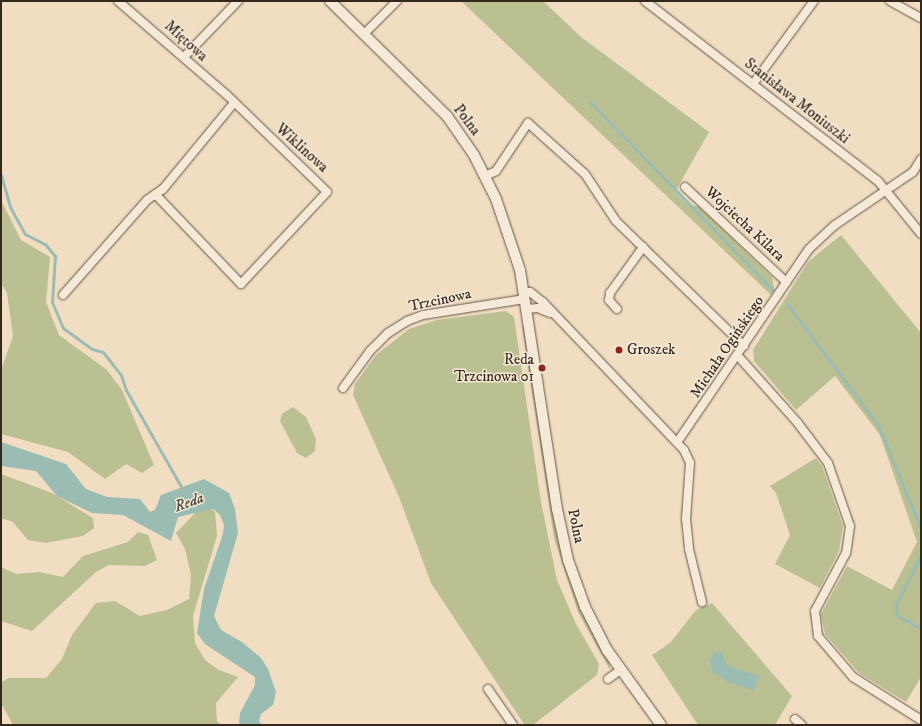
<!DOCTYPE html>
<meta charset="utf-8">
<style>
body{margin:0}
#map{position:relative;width:922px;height:726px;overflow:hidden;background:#f1ddc2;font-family:"IM FELL DW Pica",serif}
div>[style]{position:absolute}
.green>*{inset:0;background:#bbc092}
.water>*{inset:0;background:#9bbcb2}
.stream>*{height:3px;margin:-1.5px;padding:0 1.5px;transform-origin:1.5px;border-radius:1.5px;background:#9bbcb2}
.roads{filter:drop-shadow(0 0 1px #635445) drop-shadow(0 0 1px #635445)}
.minor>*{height:8px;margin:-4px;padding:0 4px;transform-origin:4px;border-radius:4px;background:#f6e9d7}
.tertiary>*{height:10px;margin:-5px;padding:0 5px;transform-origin:5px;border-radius:5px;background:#f6e9d7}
.dots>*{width:11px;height:11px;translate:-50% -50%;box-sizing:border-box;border:2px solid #f6e9d7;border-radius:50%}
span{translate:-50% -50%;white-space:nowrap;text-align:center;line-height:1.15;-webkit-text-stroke:3px #f6e9d7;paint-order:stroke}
.street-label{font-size:15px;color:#34271b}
.poi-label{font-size:15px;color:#34271b}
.left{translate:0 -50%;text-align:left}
.right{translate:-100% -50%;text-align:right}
.water-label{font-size:16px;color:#4e4c41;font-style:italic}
.frame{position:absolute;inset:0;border:2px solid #34271b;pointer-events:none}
</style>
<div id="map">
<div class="green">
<div style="clip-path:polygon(461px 1px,543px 1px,581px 37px,709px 132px,675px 192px,689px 206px,698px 206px,772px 277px,774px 288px,771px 295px)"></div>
<div style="clip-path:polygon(1px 200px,21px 240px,50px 257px,46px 302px,59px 335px,107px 370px,122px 390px,154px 465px,142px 473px,126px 464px,105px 479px,68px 452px,1px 434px,1px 370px,13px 336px,7px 293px,1px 283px)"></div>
<div style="clip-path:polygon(841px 235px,921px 333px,921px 677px,906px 702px,859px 673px,825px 634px,821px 614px,847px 566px,892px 590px,917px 542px,880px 435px,835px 376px,796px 410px,754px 361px,753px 350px,808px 262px)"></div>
<div style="clip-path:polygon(506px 311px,514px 317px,541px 502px,557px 580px,575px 622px,599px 664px,597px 675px,533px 725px,524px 724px,431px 583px,399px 497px,353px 395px,355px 384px,376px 355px,409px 329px,437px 320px)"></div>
<div style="clip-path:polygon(522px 326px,525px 326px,561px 548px,597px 641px,610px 663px,610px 670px,578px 612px,554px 538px)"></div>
<div style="clip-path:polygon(293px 407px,306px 417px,316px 439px,315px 451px,306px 458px,297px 453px,280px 421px,282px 414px)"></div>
<div style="clip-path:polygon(816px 458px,822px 466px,843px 526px,839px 551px,820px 588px,775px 564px,790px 535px,776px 493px,770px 486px)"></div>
<div style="clip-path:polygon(1px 474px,52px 493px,93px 518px,94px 528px,83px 536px,46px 543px,28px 540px,13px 522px,1px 518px)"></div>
<div style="clip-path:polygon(202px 506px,207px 506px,215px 512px,217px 536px,193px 616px,195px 643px,205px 660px,219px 670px,238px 677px,216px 703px,217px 721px,221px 725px,13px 725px,1px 703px,1px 683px,8px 678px,46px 678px,62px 659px,72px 635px,96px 603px,115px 601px,140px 616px,167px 610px,189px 599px,191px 575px,185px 549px,176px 533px)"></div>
<div style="clip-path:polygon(138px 532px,148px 535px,157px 560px,145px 566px,109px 565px,96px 572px,32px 631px,1px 621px,1px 567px,16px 574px,39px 572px,63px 577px,83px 556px,128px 542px)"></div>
<div style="clip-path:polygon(712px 603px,792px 696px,775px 725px,698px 725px,652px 655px,670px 643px,696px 610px)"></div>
</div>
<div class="water">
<div style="clip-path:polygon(1px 442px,66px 464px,86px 489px,107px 497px,140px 499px,150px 512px,155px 510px,161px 495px,204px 479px,229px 493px,235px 509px,238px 533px,214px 616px,221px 630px,242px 642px,261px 658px,268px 669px,276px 692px,273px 705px,261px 714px,259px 721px,262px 725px,239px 724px,240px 713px,255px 685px,255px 677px,205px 644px,197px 633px,204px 589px,223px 534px,224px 525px,220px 515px,213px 509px,178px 517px,171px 541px,123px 515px,92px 513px,57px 496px,36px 471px,1px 466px)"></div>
<div style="clip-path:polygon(722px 652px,726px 663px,731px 667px,759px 676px,755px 688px,752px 690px,728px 682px,712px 672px,710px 660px,714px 653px)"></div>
</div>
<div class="stream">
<div style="left:590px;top:102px;width:262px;rotate:45.8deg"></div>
<div style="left:1px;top:175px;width:33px;rotate:74deg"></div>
<div style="left:10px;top:207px;width:31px;rotate:61deg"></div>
<div style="left:25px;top:234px;width:22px;rotate:27deg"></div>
<div style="left:45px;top:244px;width:16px;rotate:50deg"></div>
<div style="left:55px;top:256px;width:46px;rotate:93.7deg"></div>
<div style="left:52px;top:302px;width:28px;rotate:67deg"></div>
<div style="left:63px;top:328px;width:36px;rotate:36deg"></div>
<div style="left:92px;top:349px;width:11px;rotate:15deg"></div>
<div style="left:103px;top:352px;width:29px;rotate:52deg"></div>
<div style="left:121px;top:375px;width:16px;rotate:72deg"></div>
<div style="left:126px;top:390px;width:113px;rotate:60.3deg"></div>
<div style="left:787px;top:304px;width:151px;rotate:53.1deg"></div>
<div style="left:878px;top:425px;width:113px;rotate:67.5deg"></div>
<div style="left:921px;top:554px;width:59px;rotate:116.1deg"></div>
<div style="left:895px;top:607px;width:9px;rotate:72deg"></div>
<div style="left:898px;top:616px;width:26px;rotate:29deg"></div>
</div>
<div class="roads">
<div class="minor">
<div style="left:118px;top:1px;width:144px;rotate:40.8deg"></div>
<div style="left:227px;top:95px;width:139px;rotate:44.1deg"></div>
<div style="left:327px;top:192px;width:126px;rotate:133.1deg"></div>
<div style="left:241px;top:284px;width:124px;rotate:-133.7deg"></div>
<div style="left:645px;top:1px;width:294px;rotate:37.7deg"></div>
<div style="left:878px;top:181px;width:68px;rotate:50.9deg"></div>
<div style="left:890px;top:1px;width:35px;rotate:29deg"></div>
<div style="left:364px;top:34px;width:47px;rotate:-45deg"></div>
<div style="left:184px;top:57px;width:78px;rotate:-46deg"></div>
<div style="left:753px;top:84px;width:103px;rotate:-53.7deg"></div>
<div style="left:485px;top:176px;width:12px;rotate:-24deg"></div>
<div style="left:496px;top:171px;width:58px;rotate:-56.3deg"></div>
<div style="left:528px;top:123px;width:76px;rotate:41.8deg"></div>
<div style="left:585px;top:174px;width:56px;rotate:56.6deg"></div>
<div style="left:616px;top:221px;width:179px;rotate:44.3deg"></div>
<div style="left:685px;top:187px;width:139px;rotate:43.2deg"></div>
<div style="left:525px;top:292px;width:5px"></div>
<div style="left:530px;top:292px;width:16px;rotate:38deg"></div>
<div style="left:543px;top:302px;width:204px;rotate:46.4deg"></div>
<div style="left:684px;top:450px;width:14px;rotate:65deg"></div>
<div style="left:690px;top:463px;width:56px;rotate:94.1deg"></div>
<div style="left:686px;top:519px;width:30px;rotate:84deg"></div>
<div style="left:689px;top:549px;width:55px;rotate:76.2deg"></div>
<div style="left:63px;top:295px;width:127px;rotate:-48.5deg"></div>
<div style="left:147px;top:200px;width:19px;rotate:-35deg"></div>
<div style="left:163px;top:189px;width:112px;rotate:-50.5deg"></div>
<div style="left:527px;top:309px;width:11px;rotate:-5deg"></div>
<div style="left:538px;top:308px;width:13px;rotate:23deg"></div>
<div style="left:617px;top:309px;width:12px;rotate:-132deg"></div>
<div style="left:609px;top:300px;width:7px;rotate:-82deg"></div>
<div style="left:610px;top:293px;width:57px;rotate:-54.3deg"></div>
<div style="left:738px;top:356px;width:89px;rotate:48.2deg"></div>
<div style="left:797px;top:422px;width:51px;rotate:52.9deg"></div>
<div style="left:828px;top:463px;width:67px;rotate:70.8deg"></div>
<div style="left:850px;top:526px;width:27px;rotate:98deg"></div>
<div style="left:846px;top:553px;width:66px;rotate:118.1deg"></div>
<div style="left:815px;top:611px;width:25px;rotate:83deg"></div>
<div style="left:818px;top:636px;width:54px;rotate:49.5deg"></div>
<div style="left:853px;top:677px;width:80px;rotate:32.3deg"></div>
<div style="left:343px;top:388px;width:46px;rotate:-53.9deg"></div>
<div style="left:370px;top:351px;width:25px;rotate:-45deg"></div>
<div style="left:388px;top:333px;width:22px;rotate:-32deg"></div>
<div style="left:407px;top:321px;width:17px;rotate:-21deg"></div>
<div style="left:423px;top:315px;width:103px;rotate:-8.9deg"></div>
<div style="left:678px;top:441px;width:232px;rotate:-55.7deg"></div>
<div style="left:809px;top:249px;width:35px;rotate:-43deg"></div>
<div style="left:835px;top:225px;width:94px;rotate:-34.2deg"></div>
<div style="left:913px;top:172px;width:15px;rotate:-58deg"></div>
<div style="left:608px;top:679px;width:14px;rotate:-36deg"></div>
<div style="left:488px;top:689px;width:44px;rotate:55.2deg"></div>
<div style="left:795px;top:719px;width:9px;rotate:41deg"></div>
</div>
<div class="tertiary">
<div style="left:330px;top:1px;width:164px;rotate:44.5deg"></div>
<div style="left:447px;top:116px;width:47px;rotate:55.3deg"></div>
<div style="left:474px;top:155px;width:49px;rotate:63.4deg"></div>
<div style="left:496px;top:199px;width:75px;rotate:71.3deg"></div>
<div style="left:520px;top:270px;width:242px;rotate:81.2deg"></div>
<div style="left:557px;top:509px;width:52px;rotate:77.8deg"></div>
<div style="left:568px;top:560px;width:50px;rotate:70.1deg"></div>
<div style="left:585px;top:607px;width:48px;rotate:62.9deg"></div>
<div style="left:607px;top:650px;width:92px;rotate:54.2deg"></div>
</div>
</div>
<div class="dots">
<div style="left:619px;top:350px;background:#8f2418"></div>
<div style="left:542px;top:368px;background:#8f2418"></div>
</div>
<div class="street-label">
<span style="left:186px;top:41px;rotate:42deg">Miętowa</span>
<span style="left:797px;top:101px;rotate:38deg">Stanisława Moniuszki</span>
<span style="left:467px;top:120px;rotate:53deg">Polna</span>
<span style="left:302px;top:148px;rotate:42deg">Wiklinowa</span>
<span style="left:745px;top:224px;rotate:43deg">Wojciecha Kilara</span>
<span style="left:440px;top:300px;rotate:-12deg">Trzcinowa</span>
<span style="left:727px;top:347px;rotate:-56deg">Michała Ogińskiego</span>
<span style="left:576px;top:526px;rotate:78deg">Polna</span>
</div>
<div class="poi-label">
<span class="left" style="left:627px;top:350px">Groszek</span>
<span class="right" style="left:534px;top:368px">Reda<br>Trzcinowa 01</span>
</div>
<div class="water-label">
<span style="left:189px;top:502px;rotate:-20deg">Reda</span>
</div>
<div class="frame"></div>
</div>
